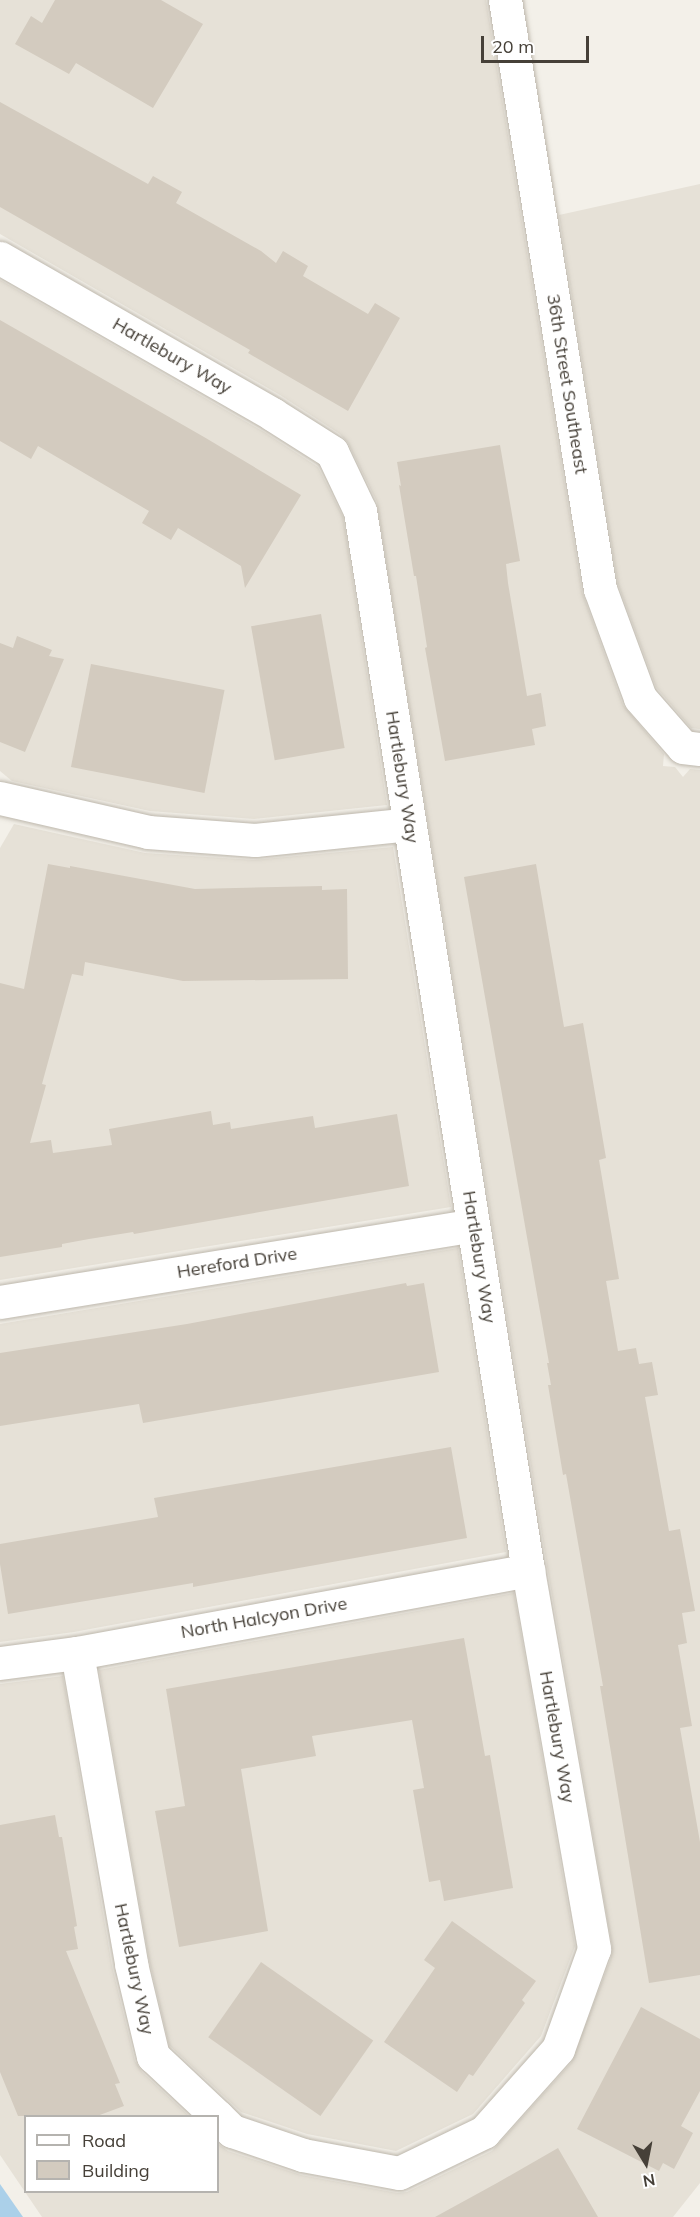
<!DOCTYPE html>
<style>
body{margin:0}
#map{position:relative;width:700px;height:2217px;overflow:hidden;background:#f3f0e9;font-family:Mulish,sans-serif}
div>[style]{position:absolute}
.residential>*{inset:0;background:#e6e1d7}
.water>*{inset:0;background:#abd0e9}
.building>*{inset:0;background:#d3cbbf;transform-origin:0 0}
.roads{filter:drop-shadow(0 0 2px #bdb7ac) drop-shadow(0 0 2px #bdb7ac)}
.minor>*{height:33px;margin:-16.5px;padding:0 16.5px;transform-origin:16.5px;border-radius:16.5px;background:#fff}
span{translate:-50% -50%;white-space:nowrap;text-align:center;line-height:1.15;-webkit-text-stroke:4.5px #fff;paint-order:stroke}
.street-label{font-size:18px;color:#464038}
.legend{position:absolute;left:24px;top:2115px;width:195px;height:78px;box-sizing:border-box;background:#fff;border:2px solid #b5b3af;margin:0;padding:8px 10px;list-style:none;font-size:18px;color:#464038}
.legend li{display:flex;align-items:center;gap:12px;height:30px}
.legend b{width:30px;border:2px solid #b5b3af}
.north{position:absolute;left:616px;top:2133px;width:60px;height:60px;-webkit-text-stroke:4px #fff;paint-order:stroke;rotate:170deg;font-size:16px;font-weight:700;line-height:24px;text-align:center;color:#464038}
.north::after{content:'';display:block;margin:auto;width:21px;height:27px;background:#464038;clip-path:polygon(50% 0,100% 100%,50% 72%,0 100%)}
.scale{position:absolute;left:481px;top:36px;width:108px;height:27px;box-sizing:border-box;border:3px solid #464038;border-top:0;padding-left:8px;font-size:18px;line-height:21px;white-space:nowrap;color:#464038;-webkit-text-stroke:4px #fff;paint-order:stroke}
</style>
<div id="map">
<div class="residential">
<div style="clip-path:polygon(0 0,486px 0,582px 592px,623px 705px,664px 754px,663px 766px,675px 767px,683px 777px,690px 769px,700px 770px,700px 2183px,673px 2217px,42px 2217px,0 2155px,0 1684px,63px 1676px,112px 1966px,135px 2061px,142px 2072px,189px 2116px,26px 2116px,26px 2192px,218px 2192px,218px 2144px,228px 2151px,301px 2175px,397px 2193px,407px 2192px,492px 2151px,571px 2063px,611px 1958px,612px 1946px,547px 1566px,377px 502px,348px 443px,340px 434px,280px 395px,0 234px)"></div>
<div style="clip-path:polygon(700px 184px,700px 729px,691px 728px,656px 687px,618px 584px,559px 215px)"></div>
<div style="clip-path:polygon(0 280px,264px 432px,318px 467px,343px 517px,387px 805px,254px 819px,150px 811px,12px 781px,0 771px)"></div>
<div style="clip-path:polygon(14px 824px,145px 853px,254px 860px,393px 847px,451px 1207px,0 1280px,0 848px)"></div>
<div style="clip-path:polygon(458px 1248px,506px 1552px,74px 1632px,0 1642px,0 1324px)"></div>
<div style="clip-path:polygon(514px 1593px,575px 1946px,541px 2036px,473px 2114px,396px 2151px,307px 2134px,241px 2112px,169px 2045px,149px 1959px,99px 1670px)"></div>
</div>
<div class="water">
<div style="clip-path:polygon(0 2184px,23px 2217px,0 2217px)"></div>
</div>
<div class="building">
<div style="clip-path:polygon(55px 0,161px 0,203px 24px,153px 108px,76px 63px,69px 74px,15px 44px,31px 16px,42px 23px)"></div>
<div style="clip-path:polygon(0 102px,148px 184px,153px 176px,182px 192px,176px 203px,261px 251px,276px 263px,283px 251px,308px 266px,303px 276px,368px 314px,375px 303px,400px 318px,348px 411px,248px 353px,250px 350px,0 207px)"></div>
<div style="clip-path:polygon(0 320px,204px 437px,301px 495px,245px 588px,241px 566px,178px 528px,171px 540px,142px 523px,149px 511px,38px 446px,31px 459px,0 441px)"></div>
<div style="clip-path:polygon(500px 445px,520px 561px,506px 564px,508px 583px,527px 696px,541px 693px,546px 726px,532px 729px,535px 745px,445px 761px,425px 648px,427px 647px,416px 576px,414px 576px,399px 485px,401px 486px,397px 462px)"></div>
<div style="left:321px;top:614px;width:136px;height:71px;rotate:80deg"></div>
<div style="clip-path:polygon(17px 636px,52px 650px,49px 656px,64px 659px,25px 752px,0 742px,0 643px,13px 648px)"></div>
<div style="left:91px;top:664px;width:136px;height:105px;rotate:11deg"></div>
<div style="clip-path:polygon(48px 864px,70px 868px,70px 866px,195px 889px,322px 886px,322px 890px,347px 889px,348px 979px,183px 981px,85px 962px,83px 976px,72px 974px,42px 1084px,46px 1085px,30px 1143px,51px 1140px,53px 1153px,112px 1145px,109px 1129px,211px 1111px,213px 1125px,230px 1122px,231px 1129px,313px 1116px,315px 1128px,397px 1114px,409px 1186px,134px 1234px,133px 1232px,89px 1239px,62px 1244px,62px 1247px,0 1257px,0 983px,24px 989px)"></div>
<div style="clip-path:polygon(536px 864px,564px 1027px,583px 1023px,606px 1158px,599px 1160px,619px 1279px,606px 1281px,618px 1351px,636px 1348px,639px 1364px,652px 1362px,658px 1395px,645px 1397px,669px 1531px,680px 1529px,695px 1611px,682px 1613px,687px 1643px,678px 1645px,692px 1726px,680px 1728px,700px 1842px,700px 1975px,649px 1983px,600px 1686px,603px 1686px,566px 1474px,563px 1475px,548px 1385px,551px 1385px,547px 1363px,549px 1363px,464px 877px)"></div>
<div style="clip-path:polygon(406px 1283px,407px 1286px,424px 1283px,439px 1372px,143px 1423px,139px 1404px,0 1426px,0 1353px,187px 1324px)"></div>
<div style="clip-path:polygon(451px 1447px,467px 1538px,193px 1587px,193px 1583px,8px 1614px,0 1564px,0 1544px,158px 1517px,154px 1498px)"></div>
<div style="clip-path:polygon(464px 1638px,485px 1756px,490px 1755px,513px 1888px,444px 1901px,440px 1880px,429px 1882px,413px 1790px,424px 1788px,412px 1720px,312px 1736px,316px 1756px,241px 1769px,268px 1931px,179px 1947px,155px 1811px,185px 1806px,166px 1689px)"></div>
<div style="clip-path:polygon(55px 1815px,59px 1837px,62px 1837px,77px 1926px,74px 1927px,78px 1949px,66px 1951px,120px 2083px,115px 2084px,124px 2106px,97px 2116px,18px 2116px,0 2072px,0 1825px)"></div>
<div style="clip-path:polygon(452px 1921px,536px 1981px,522px 2000px,525px 2003px,473px 2076px,469px 2074px,457px 2092px,384px 2042px,435px 1968px,424px 1960px)"></div>
<div style="left:261px;top:1962px;width:137px;height:92px;rotate:35deg"></div>
<div style="clip-path:polygon(641px 2007px,700px 2039px,700px 2091px,681px 2126px,693px 2133px,674px 2169px,663px 2163px,659px 2171px,577px 2129px)"></div>
<div style="clip-path:polygon(558px 2148px,598px 2217px,435px 2217px,497px 2183px)"></div>
</div>
<div class="roads">
<div class="minor">
<div style="left:505px;top:0;width:597px;rotate:80.84deg"></div>
<div style="left:600px;top:589px;width:116px;rotate:69.8deg"></div>
<div style="left:640px;top:698px;width:65px;rotate:48.7deg"></div>
<div style="left:683px;top:747px;width:17px;rotate:7deg"></div>
<div style="left:0;top:258px;width:314px;rotate:29.8deg"></div>
<div style="left:272px;top:414px;width:71px;rotate:32.3deg"></div>
<div style="left:332px;top:452px;width:65px;rotate:64.6deg"></div>
<div style="left:360px;top:511px;width:1072px;rotate:80.99deg"></div>
<div style="left:528px;top:1570px;width:385px;rotate:80.1deg"></div>
<div style="left:594px;top:1949px;width:106px;rotate:109.8deg"></div>
<div style="left:558px;top:2049px;width:111px;rotate:131.7deg"></div>
<div style="left:484px;top:2132px;width:94px;rotate:154.2deg"></div>
<div style="left:399px;top:2173px;width:98px;rotate:-169.4deg"></div>
<div style="left:303px;top:2155px;width:75px;rotate:-161.3deg"></div>
<div style="left:232px;top:2131px;width:20px;rotate:-135deg"></div>
<div style="left:0;top:798px;width:152px;rotate:12.9deg"></div>
<div style="left:148px;top:832px;width:107px;rotate:4.3deg"></div>
<div style="left:255px;top:840px;width:155px;rotate:-5.9deg"></div>
<div style="left:0;top:1302px;width:479px;rotate:-9.2deg"></div>
<div style="left:77px;top:1653px;width:316px;rotate:80.1deg"></div>
<div style="left:131px;top:1964px;width:95px;rotate:76.6deg"></div>
<div style="left:153px;top:2056px;width:88px;rotate:43.2deg"></div>
<div style="left:0;top:1663px;width:78px;rotate:-7.4deg"></div>
<div style="left:77px;top:1653px;width:459px;rotate:-10.4deg"></div>
</div>
</div>
<div class="street-label">
<span style="left:172px;top:356px;rotate:30deg">Hartlebury Way</span>
<span style="left:567px;top:384px;rotate:81deg">36th Street Southeast</span>
<span style="left:402px;top:777px;rotate:81deg">Hartlebury Way</span>
<span style="left:479px;top:1257px;rotate:81deg">Hartlebury Way</span>
<span style="left:237px;top:1263px;rotate:-9deg">Hereford Drive</span>
<span style="left:264px;top:1618px;rotate:-10deg">North Halcyon Drive</span>
<span style="left:557px;top:1737px;rotate:80deg">Hartlebury Way</span>
<span style="left:134px;top:1969px;rotate:78deg">Hartlebury Way</span>
</div>
<ul class="legend">
<li><b style="height:8px;background:#fff"></b>Road</li>
<li><b style="height:16px;background:#d3cbbf"></b>Building</li>
</ul>
<div class="north">N</div>
<div class="scale">20 m</div>
</div>
